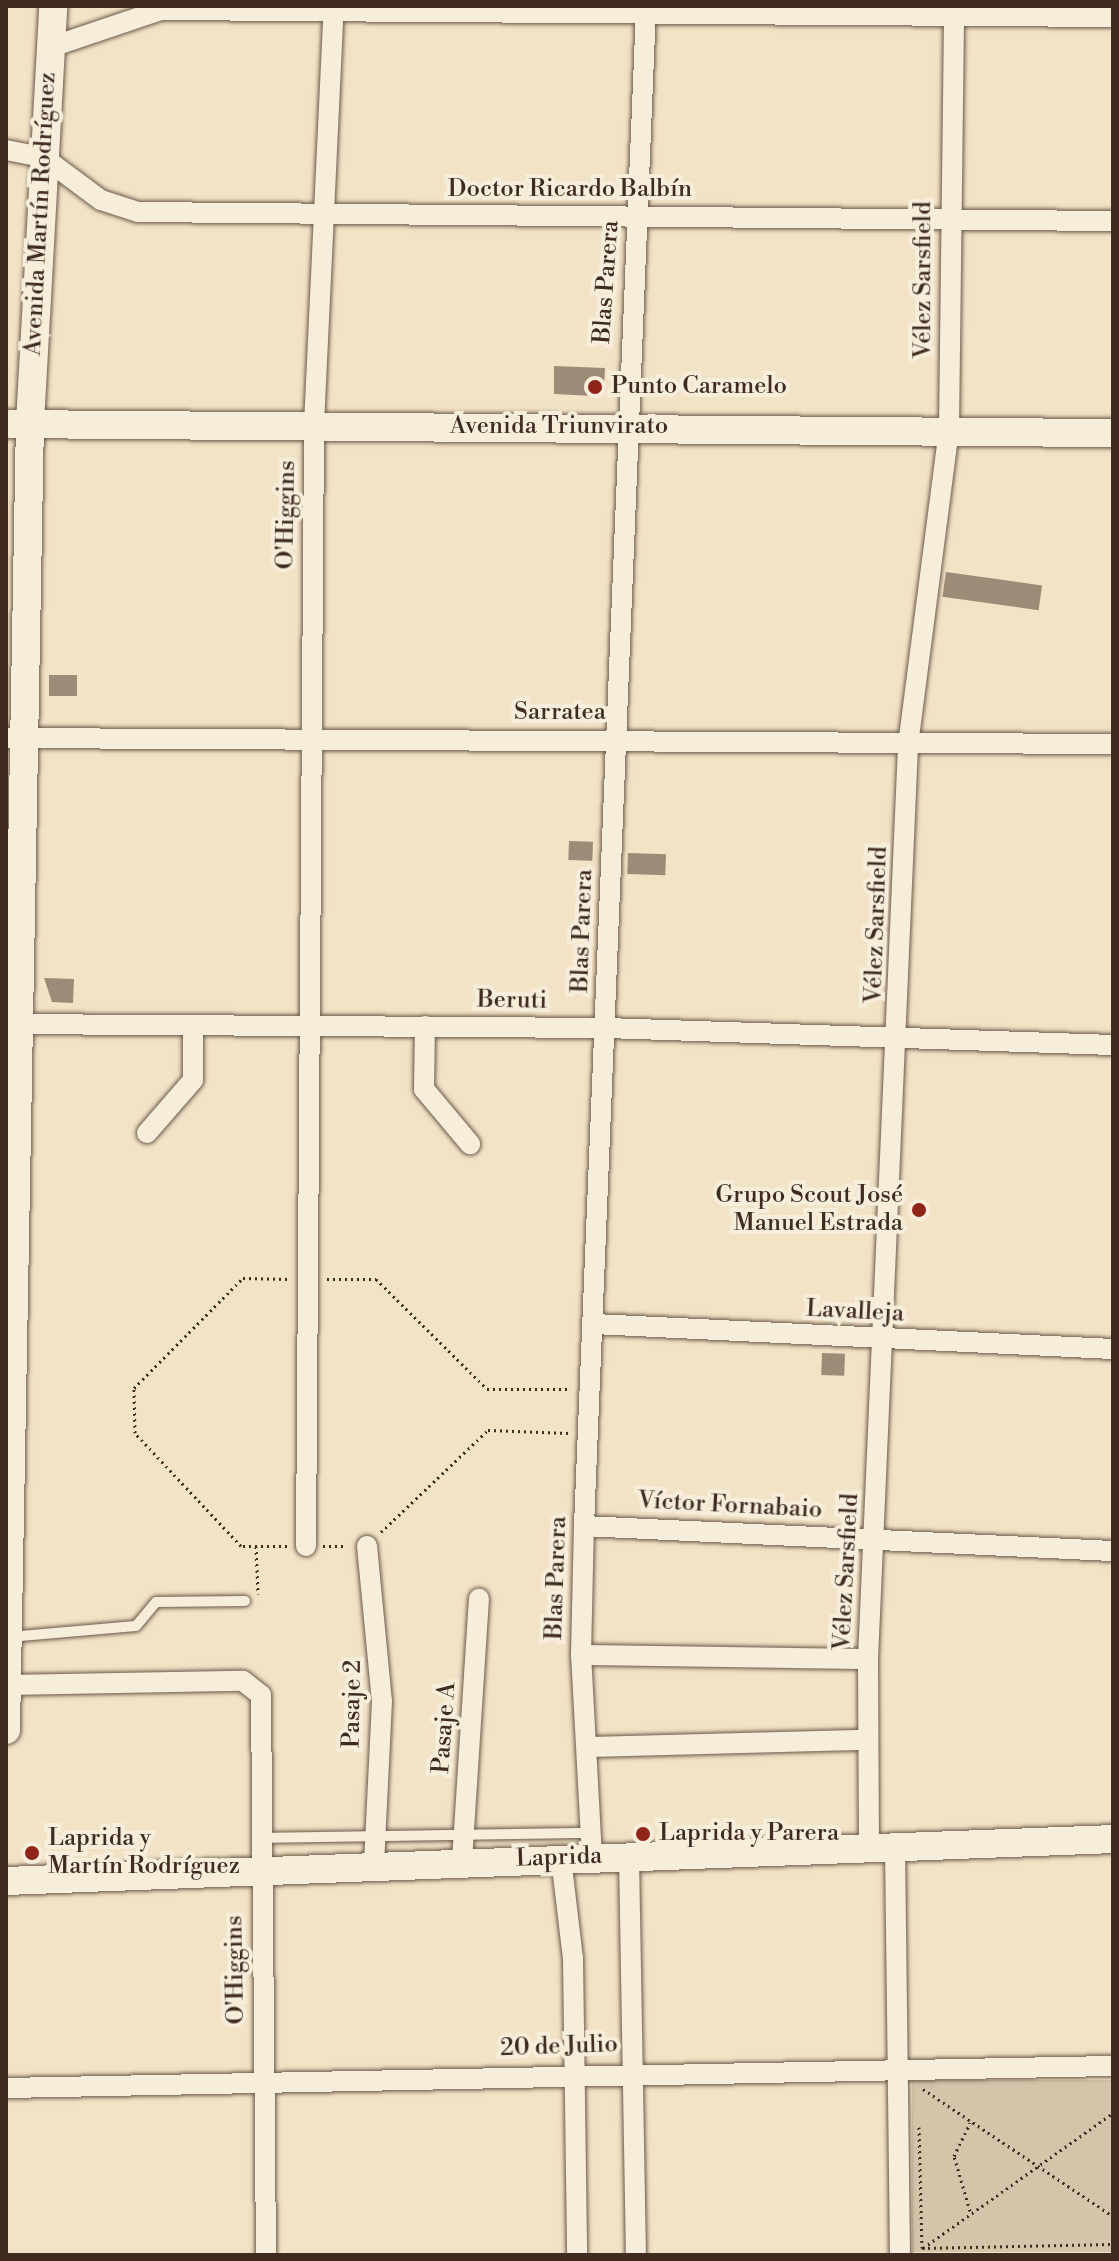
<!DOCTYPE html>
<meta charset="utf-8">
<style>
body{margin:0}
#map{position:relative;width:1119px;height:2261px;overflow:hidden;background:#f2e3c7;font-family:"Libre Bodoni",serif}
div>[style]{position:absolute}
.green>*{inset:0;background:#d4c4aa;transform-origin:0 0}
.building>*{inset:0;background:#9c8b76;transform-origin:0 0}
.path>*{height:3px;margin-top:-1.5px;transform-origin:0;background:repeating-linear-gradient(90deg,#3f2b1f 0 2px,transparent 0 6px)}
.roads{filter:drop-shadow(0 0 2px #6c5949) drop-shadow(0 0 2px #6c5949)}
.lane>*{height:10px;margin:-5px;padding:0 5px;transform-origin:5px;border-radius:5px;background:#f7eddb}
.street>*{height:20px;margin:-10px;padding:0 10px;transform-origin:10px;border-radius:10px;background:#f7eddb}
.secondary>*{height:28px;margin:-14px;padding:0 14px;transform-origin:14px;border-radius:14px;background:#f7eddb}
.dots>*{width:22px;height:22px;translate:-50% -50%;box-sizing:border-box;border:4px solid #f7eddb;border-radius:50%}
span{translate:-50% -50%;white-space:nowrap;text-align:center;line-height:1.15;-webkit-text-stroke:8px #f7eddb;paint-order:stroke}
.street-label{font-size:24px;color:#3f2b1f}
.poi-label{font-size:24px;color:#3f2b1f}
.left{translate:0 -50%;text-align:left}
.right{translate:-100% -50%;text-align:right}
.frame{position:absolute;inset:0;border:8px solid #3f2b1f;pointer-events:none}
</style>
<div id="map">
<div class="green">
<div style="left:1113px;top:2080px;width:172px;height:201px;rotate:90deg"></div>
</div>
<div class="building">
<div style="clip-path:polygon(554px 366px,605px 368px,604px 386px,594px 396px,554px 394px)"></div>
<div style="left:946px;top:572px;width:97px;height:25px;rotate:8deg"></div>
<div style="left:49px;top:675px;width:28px;height:21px"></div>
<div style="left:569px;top:841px;width:24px;height:19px;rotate:2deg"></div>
<div style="left:628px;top:853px;width:38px;height:21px;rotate:2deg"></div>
<div style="clip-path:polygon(44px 978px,74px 979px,73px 1003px,52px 1002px)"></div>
<div style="left:822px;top:1353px;width:23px;height:22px;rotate:2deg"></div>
</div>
<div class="path">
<div style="left:327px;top:1279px;width:49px"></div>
<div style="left:376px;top:1279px;width:156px;rotate:44.7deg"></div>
<div style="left:487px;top:1389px;width:82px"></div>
<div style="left:381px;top:1532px;width:148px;rotate:-43.6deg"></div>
<div style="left:488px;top:1430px;width:80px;rotate:2.1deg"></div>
<div style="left:256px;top:1546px;width:48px;rotate:87.6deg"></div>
<div style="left:287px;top:1546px;width:46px;rotate:180deg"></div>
<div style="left:241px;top:1546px;width:155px;rotate:-133.2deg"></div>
<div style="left:135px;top:1433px;width:45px;rotate:-91.3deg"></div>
<div style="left:134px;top:1388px;width:155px;rotate:-45.3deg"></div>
<div style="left:243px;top:1278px;width:48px;rotate:1.2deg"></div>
<div style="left:323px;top:1546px;width:24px"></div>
<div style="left:923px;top:2089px;width:229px;rotate:33.8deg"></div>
<div style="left:919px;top:2127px;width:121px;rotate:88.6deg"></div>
<div style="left:922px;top:2248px;width:191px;rotate:-1.2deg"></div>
<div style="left:970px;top:2211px;width:57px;rotate:-106.2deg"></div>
<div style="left:954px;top:2156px;width:37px;rotate:-64deg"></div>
<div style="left:923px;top:2248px;width:233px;rotate:-35.4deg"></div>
</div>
<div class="roads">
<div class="lane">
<div style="left:9px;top:1637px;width:127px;rotate:-5deg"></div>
<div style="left:136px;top:1626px;width:31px;rotate:-50deg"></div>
<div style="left:156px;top:1602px;width:89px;rotate:-0.6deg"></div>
<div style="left:261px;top:1838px;width:329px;rotate:-0.9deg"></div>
</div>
<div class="street">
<div style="left:51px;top:47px;width:116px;rotate:-18.6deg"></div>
<div style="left:161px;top:10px;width:952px;rotate:0.42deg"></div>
<div style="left:6px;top:150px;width:38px;rotate:11deg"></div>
<div style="left:43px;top:157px;width:72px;rotate:36.6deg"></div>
<div style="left:101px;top:200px;width:39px;rotate:18deg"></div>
<div style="left:138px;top:212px;width:975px;rotate:0.53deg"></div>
<div style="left:6px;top:738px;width:1107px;rotate:0.31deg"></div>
<div style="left:6px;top:1024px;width:600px;rotate:0.38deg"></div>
<div style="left:606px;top:1028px;width:507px;rotate:1.92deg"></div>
<div style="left:425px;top:1026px;width:63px;rotate:90.9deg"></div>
<div style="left:424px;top:1089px;width:72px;rotate:50.1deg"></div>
<div style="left:147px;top:1133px;width:70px;rotate:-49deg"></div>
<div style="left:193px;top:1080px;width:55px;rotate:-90deg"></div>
<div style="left:594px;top:1324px;width:520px;rotate:2.76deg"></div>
<div style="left:584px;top:1526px;width:530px;rotate:2.71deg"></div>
<div style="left:306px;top:1546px;width:1121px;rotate:-89.59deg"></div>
<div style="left:314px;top:425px;width:419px;rotate:-87.3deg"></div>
<div style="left:367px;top:1546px;width:156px;rotate:84.5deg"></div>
<div style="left:382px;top:1701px;width:163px;rotate:92.8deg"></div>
<div style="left:581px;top:1655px;width:287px;rotate:0.8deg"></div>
<div style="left:6px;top:1685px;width:237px;rotate:-1deg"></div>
<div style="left:243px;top:1681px;width:23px;rotate:38deg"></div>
<div style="left:261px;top:1695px;width:560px;rotate:89.49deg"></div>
<div style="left:590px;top:1747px;width:276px;rotate:-1.5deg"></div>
<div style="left:895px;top:1846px;width:409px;rotate:89.3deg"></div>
<div style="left:869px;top:1848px;width:189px;rotate:-90.3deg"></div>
<div style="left:868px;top:1659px;width:915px;rotate:-87.49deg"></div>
<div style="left:908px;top:745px;width:319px;rotate:-82.6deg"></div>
<div style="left:949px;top:429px;width:423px;rotate:-89.3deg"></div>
<div style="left:592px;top:1857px;width:202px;rotate:-93.1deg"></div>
<div style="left:581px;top:1655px;width:129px;rotate:-88.7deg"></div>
<div style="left:584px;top:1526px;width:1521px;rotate:-87.66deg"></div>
<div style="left:629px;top:1857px;width:398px;rotate:89deg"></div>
<div style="left:561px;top:1858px;width:101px;rotate:83.2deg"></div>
<div style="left:573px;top:1958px;width:297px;rotate:89.2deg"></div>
<div style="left:462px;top:1861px;width:263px;rotate:-86.3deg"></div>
<div style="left:6px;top:2088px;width:1107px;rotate:-1.14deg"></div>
</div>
<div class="secondary">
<div style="left:6px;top:424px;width:1107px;rotate:0.47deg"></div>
<div style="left:6px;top:1730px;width:1307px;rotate:-88.95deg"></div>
<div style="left:30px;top:423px;width:418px;rotate:-86.8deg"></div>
<div style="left:6px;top:1881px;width:1108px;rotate:-2.17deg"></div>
</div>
</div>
<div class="dots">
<div style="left:595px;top:387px;background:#8f2418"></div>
<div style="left:919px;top:1210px;background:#8f2418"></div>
<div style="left:643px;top:1834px;background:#8f2418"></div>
<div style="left:32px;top:1853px;background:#8f2418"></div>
</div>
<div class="street-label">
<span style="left:570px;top:190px">Doctor Ricardo Balbín</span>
<span style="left:41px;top:214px;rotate:-87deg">Avenida Martín Rodríguez</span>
<span style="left:924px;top:280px;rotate:-90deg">Vélez Sarsfield</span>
<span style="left:607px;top:282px;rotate:-86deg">Blas Parera</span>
<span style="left:559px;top:427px">Avenida Triunvirato</span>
<span style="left:287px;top:515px;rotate:-89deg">O'Higgins</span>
<span style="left:560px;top:713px">Sarratea</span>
<span style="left:877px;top:925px;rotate:-88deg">Vélez Sarsfield</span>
<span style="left:583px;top:931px;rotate:-88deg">Blas Parera</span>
<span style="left:512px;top:1001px;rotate:1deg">Beruti</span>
<span style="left:855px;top:1312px;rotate:3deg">Lavalleja</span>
<span style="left:730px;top:1506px;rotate:3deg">Víctor Fornabaio</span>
<span style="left:847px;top:1572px;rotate:-87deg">Vélez Sarsfield</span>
<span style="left:557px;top:1578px;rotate:-88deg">Blas Parera</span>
<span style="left:353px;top:1704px;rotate:-89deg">Pasaje 2</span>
<span style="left:445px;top:1728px;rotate:-86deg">Pasaje A</span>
<span style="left:559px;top:1858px;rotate:-2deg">Laprida</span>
<span style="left:236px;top:1970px;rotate:-91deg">O'Higgins</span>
<span style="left:559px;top:2047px;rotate:-2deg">20 de Julio</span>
</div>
<div class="poi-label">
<span class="left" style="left:611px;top:387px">Punto Caramelo</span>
<span class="right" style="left:903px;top:1210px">Grupo Scout José<br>Manuel Estrada</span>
<span class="left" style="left:659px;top:1834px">Laprida y Parera</span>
<span class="left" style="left:48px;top:1853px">Laprida y<br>Martín Rodríguez</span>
</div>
<div class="frame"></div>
</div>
